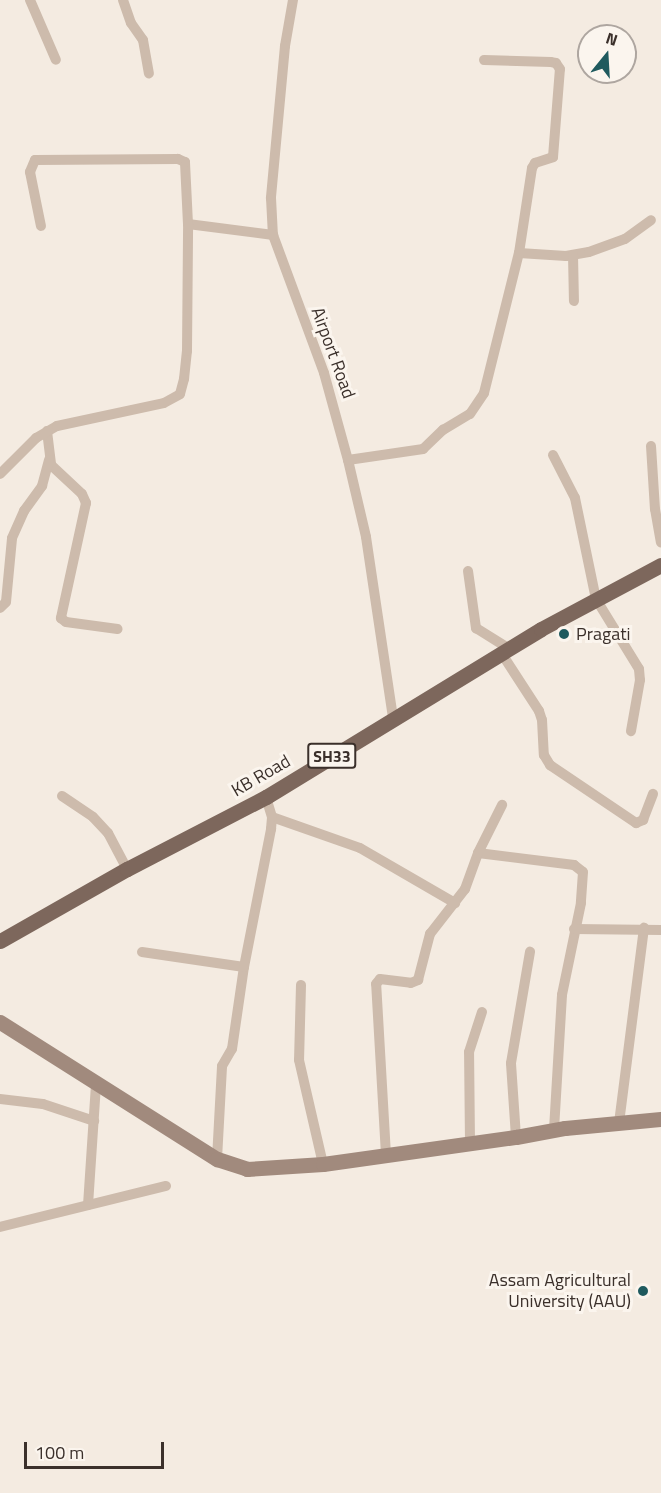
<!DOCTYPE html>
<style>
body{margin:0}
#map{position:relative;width:661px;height:1493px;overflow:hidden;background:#f4ebe1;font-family:"Titillium Web",sans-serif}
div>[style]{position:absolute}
.street>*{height:10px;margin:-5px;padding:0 5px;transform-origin:5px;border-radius:5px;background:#cdbbac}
.secondary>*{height:15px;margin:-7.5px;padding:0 7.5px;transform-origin:7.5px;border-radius:7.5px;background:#a18a7d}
.primary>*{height:15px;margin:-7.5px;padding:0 7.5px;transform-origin:7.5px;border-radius:7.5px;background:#7d675c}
.dots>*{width:16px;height:16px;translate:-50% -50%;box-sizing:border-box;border:3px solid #fbf5ee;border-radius:50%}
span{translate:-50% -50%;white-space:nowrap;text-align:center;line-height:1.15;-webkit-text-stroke:6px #fbf5ee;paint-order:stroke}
.shield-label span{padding:2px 4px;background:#fbf5ee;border:2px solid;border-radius:4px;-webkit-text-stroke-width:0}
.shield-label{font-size:16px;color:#3b302b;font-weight:700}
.street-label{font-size:18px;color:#3b302b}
.poi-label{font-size:18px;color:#3b302b}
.left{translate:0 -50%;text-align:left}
.right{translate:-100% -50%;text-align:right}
.north{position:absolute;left:577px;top:24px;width:60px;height:60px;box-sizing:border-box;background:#fbf5ee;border:2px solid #aea6a0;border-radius:50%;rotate:18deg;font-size:16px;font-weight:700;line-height:24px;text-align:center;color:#3b302b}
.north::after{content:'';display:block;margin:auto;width:21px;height:27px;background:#1f5a5e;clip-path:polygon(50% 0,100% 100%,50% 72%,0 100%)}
.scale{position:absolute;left:24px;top:1442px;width:140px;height:27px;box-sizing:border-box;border:3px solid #3b302b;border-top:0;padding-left:8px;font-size:18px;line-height:21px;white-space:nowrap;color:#3b302b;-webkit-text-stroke:4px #fbf5ee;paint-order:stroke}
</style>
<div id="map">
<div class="street">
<div style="left:30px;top:0;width:65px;rotate:66.6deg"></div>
<div style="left:123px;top:0;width:24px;rotate:71deg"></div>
<div style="left:131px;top:23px;width:21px;rotate:55deg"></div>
<div style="left:143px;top:40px;width:34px;rotate:80deg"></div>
<div style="left:293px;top:0;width:47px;rotate:99.9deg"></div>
<div style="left:285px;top:46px;width:153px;rotate:95.3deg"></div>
<div style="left:271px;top:198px;width:37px;rotate:87deg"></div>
<div style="left:273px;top:235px;width:147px;rotate:69.7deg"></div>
<div style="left:324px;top:373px;width:90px;rotate:74.6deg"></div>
<div style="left:348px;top:460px;width:79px;rotate:76.8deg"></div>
<div style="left:366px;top:537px;width:182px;rotate:81.5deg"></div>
<div style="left:188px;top:224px;width:86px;rotate:7.4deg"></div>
<div style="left:519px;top:253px;width:47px;rotate:3.7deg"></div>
<div style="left:566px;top:256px;width:23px;rotate:-10deg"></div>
<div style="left:589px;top:252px;width:38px;rotate:-20deg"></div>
<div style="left:625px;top:239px;width:32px;rotate:-36deg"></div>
<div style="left:573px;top:255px;width:46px;rotate:88.8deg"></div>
<div style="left:47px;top:431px;width:34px;rotate:83deg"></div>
<div style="left:51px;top:465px;width:42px;rotate:43.1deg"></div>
<div style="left:82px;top:494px;width:10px;rotate:66deg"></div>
<div style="left:86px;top:503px;width:118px;rotate:102.3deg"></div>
<div style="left:61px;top:618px;width:6px;rotate:39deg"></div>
<div style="left:66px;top:622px;width:52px;rotate:7.7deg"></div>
<div style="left:651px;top:446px;width:63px;rotate:86.4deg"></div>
<div style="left:655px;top:509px;width:34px;rotate:80deg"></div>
<div style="left:553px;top:455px;width:48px;rotate:62.9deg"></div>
<div style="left:575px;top:498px;width:103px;rotate:78.3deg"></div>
<div style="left:596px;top:599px;width:82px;rotate:58.4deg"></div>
<div style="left:639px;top:669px;width:11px;rotate:85deg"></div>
<div style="left:640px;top:680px;width:52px;rotate:100deg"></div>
<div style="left:348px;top:460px;width:76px;rotate:-8.3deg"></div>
<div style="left:423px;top:449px;width:28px;rotate:-44deg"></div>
<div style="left:443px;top:430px;width:31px;rotate:-31deg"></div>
<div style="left:470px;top:414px;width:25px;rotate:-56deg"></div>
<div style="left:484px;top:393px;width:144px;rotate:-76deg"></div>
<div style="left:519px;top:253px;width:86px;rotate:-81.3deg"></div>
<div style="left:532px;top:168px;width:6px;rotate:-59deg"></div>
<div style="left:535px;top:163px;width:19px;rotate:-18deg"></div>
<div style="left:553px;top:157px;width:88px;rotate:-85.5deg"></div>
<div style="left:560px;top:69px;width:7px;rotate:-124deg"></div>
<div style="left:556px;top:63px;width:5px;rotate:-169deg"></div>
<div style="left:551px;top:62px;width:67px;rotate:-178.3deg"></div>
<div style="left:0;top:474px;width:51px;rotate:-45deg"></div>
<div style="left:36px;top:438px;width:24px;rotate:-30deg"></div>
<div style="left:57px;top:426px;width:109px;rotate:-12.1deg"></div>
<div style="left:164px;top:403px;width:18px;rotate:-29deg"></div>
<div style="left:180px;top:394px;width:16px;rotate:-75deg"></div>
<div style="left:184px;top:379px;width:28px;rotate:-84deg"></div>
<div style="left:187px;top:351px;width:127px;rotate:-89.5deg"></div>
<div style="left:188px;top:224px;width:62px;rotate:-92.8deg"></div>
<div style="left:185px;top:162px;width:8px;rotate:-157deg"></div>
<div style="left:178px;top:159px;width:143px;rotate:179.6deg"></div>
<div style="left:35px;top:160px;width:13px;rotate:113deg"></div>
<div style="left:30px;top:172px;width:55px;rotate:78.5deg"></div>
<div style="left:468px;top:571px;width:58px;rotate:82deg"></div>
<div style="left:476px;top:628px;width:39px;rotate:32deg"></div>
<div style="left:0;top:608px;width:8px;rotate:-45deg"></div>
<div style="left:6px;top:602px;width:64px;rotate:-84.6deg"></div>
<div style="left:12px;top:538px;width:30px;rotate:-66deg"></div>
<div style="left:24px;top:511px;width:31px;rotate:-54deg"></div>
<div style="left:42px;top:486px;width:27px;rotate:-75deg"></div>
<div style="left:502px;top:654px;width:68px;rotate:57deg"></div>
<div style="left:539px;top:711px;width:9px;rotate:72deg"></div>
<div style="left:542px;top:720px;width:35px;rotate:87deg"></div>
<div style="left:544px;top:755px;width:12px;rotate:59deg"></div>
<div style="left:550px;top:765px;width:104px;rotate:34deg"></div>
<div style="left:636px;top:823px;width:8px;rotate:-23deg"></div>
<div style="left:643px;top:820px;width:28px;rotate:-69deg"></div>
<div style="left:62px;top:796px;width:37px;rotate:34deg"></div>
<div style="left:93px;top:817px;width:22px;rotate:47deg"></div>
<div style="left:108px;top:833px;width:41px;rotate:62.2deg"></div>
<div style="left:272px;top:817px;width:93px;rotate:19.4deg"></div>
<div style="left:360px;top:848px;width:110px;rotate:30.1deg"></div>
<div style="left:478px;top:853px;width:97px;rotate:7.1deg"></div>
<div style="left:574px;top:865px;width:11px;rotate:38deg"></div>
<div style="left:583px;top:872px;width:31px;rotate:94deg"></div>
<div style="left:581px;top:903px;width:94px;rotate:101.7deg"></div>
<div style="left:562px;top:995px;width:135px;rotate:93.4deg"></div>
<div style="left:574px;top:929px;width:87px;rotate:0.7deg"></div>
<div style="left:142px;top:952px;width:103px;rotate:8.4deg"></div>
<div style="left:301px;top:985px;width:75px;rotate:91.5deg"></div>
<div style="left:299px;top:1060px;width:107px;rotate:77deg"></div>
<div style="left:0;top:1099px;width:43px;rotate:6.6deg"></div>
<div style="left:43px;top:1104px;width:54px;rotate:18.4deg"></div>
<div style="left:619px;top:1123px;width:197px;rotate:-82.7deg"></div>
<div style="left:516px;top:1137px;width:74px;rotate:-93.9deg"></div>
<div style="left:511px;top:1063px;width:113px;rotate:-80.3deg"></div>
<div style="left:470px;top:1143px;width:91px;rotate:-90.6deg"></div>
<div style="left:469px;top:1052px;width:42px;rotate:-72deg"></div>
<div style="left:386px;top:1155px;width:171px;rotate:-93.3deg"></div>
<div style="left:376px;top:984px;width:6px;rotate:-51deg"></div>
<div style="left:380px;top:979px;width:31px;rotate:7deg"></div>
<div style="left:411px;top:983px;width:8px;rotate:-23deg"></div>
<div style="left:418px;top:980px;width:48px;rotate:-75.4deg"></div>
<div style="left:430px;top:934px;width:57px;rotate:-52.1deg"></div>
<div style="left:465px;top:889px;width:38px;rotate:-70deg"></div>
<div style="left:478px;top:853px;width:54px;rotate:-63.4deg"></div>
<div style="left:217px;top:1159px;width:93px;rotate:-86.9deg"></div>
<div style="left:222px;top:1066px;width:20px;rotate:-60deg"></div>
<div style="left:232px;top:1049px;width:83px;rotate:-81.7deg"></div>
<div style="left:244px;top:967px;width:141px;rotate:-78.9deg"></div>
<div style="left:271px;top:829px;width:12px;rotate:-85deg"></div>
<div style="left:272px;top:817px;width:21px;rotate:-107deg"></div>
<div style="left:88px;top:1205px;width:120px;rotate:-86.2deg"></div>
<div style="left:0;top:1227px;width:171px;rotate:-13.9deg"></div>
</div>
<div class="secondary">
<div style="left:0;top:1022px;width:257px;rotate:32.3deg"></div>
<div style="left:217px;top:1159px;width:32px;rotate:18deg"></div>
<div style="left:247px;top:1169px;width:76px;rotate:-3.8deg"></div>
<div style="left:323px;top:1164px;width:195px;rotate:-8deg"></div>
<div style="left:516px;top:1137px;width:50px;rotate:-10.4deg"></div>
<div style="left:565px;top:1128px;width:96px;rotate:-5.4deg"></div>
</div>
<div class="primary">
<div style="left:0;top:941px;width:146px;rotate:-29.6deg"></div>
<div style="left:127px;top:869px;width:157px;rotate:-27.4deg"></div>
<div style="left:266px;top:797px;width:322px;rotate:-31.4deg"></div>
<div style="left:541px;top:629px;width:136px;rotate:-28.1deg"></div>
</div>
<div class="dots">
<div style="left:564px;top:634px;background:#1f5a5e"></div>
<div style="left:643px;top:1291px;background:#1f5a5e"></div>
</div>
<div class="shield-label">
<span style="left:332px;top:756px">SH33</span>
</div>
<div class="street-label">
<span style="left:333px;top:353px;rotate:70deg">Airport Road</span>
<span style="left:261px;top:776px;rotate:-30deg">KB Road</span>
</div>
<div class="poi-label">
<span class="left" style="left:576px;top:634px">Pragati</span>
<span class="right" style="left:631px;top:1291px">Assam Agricultural<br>University (AAU)</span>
</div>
<div class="north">N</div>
<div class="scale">100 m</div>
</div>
